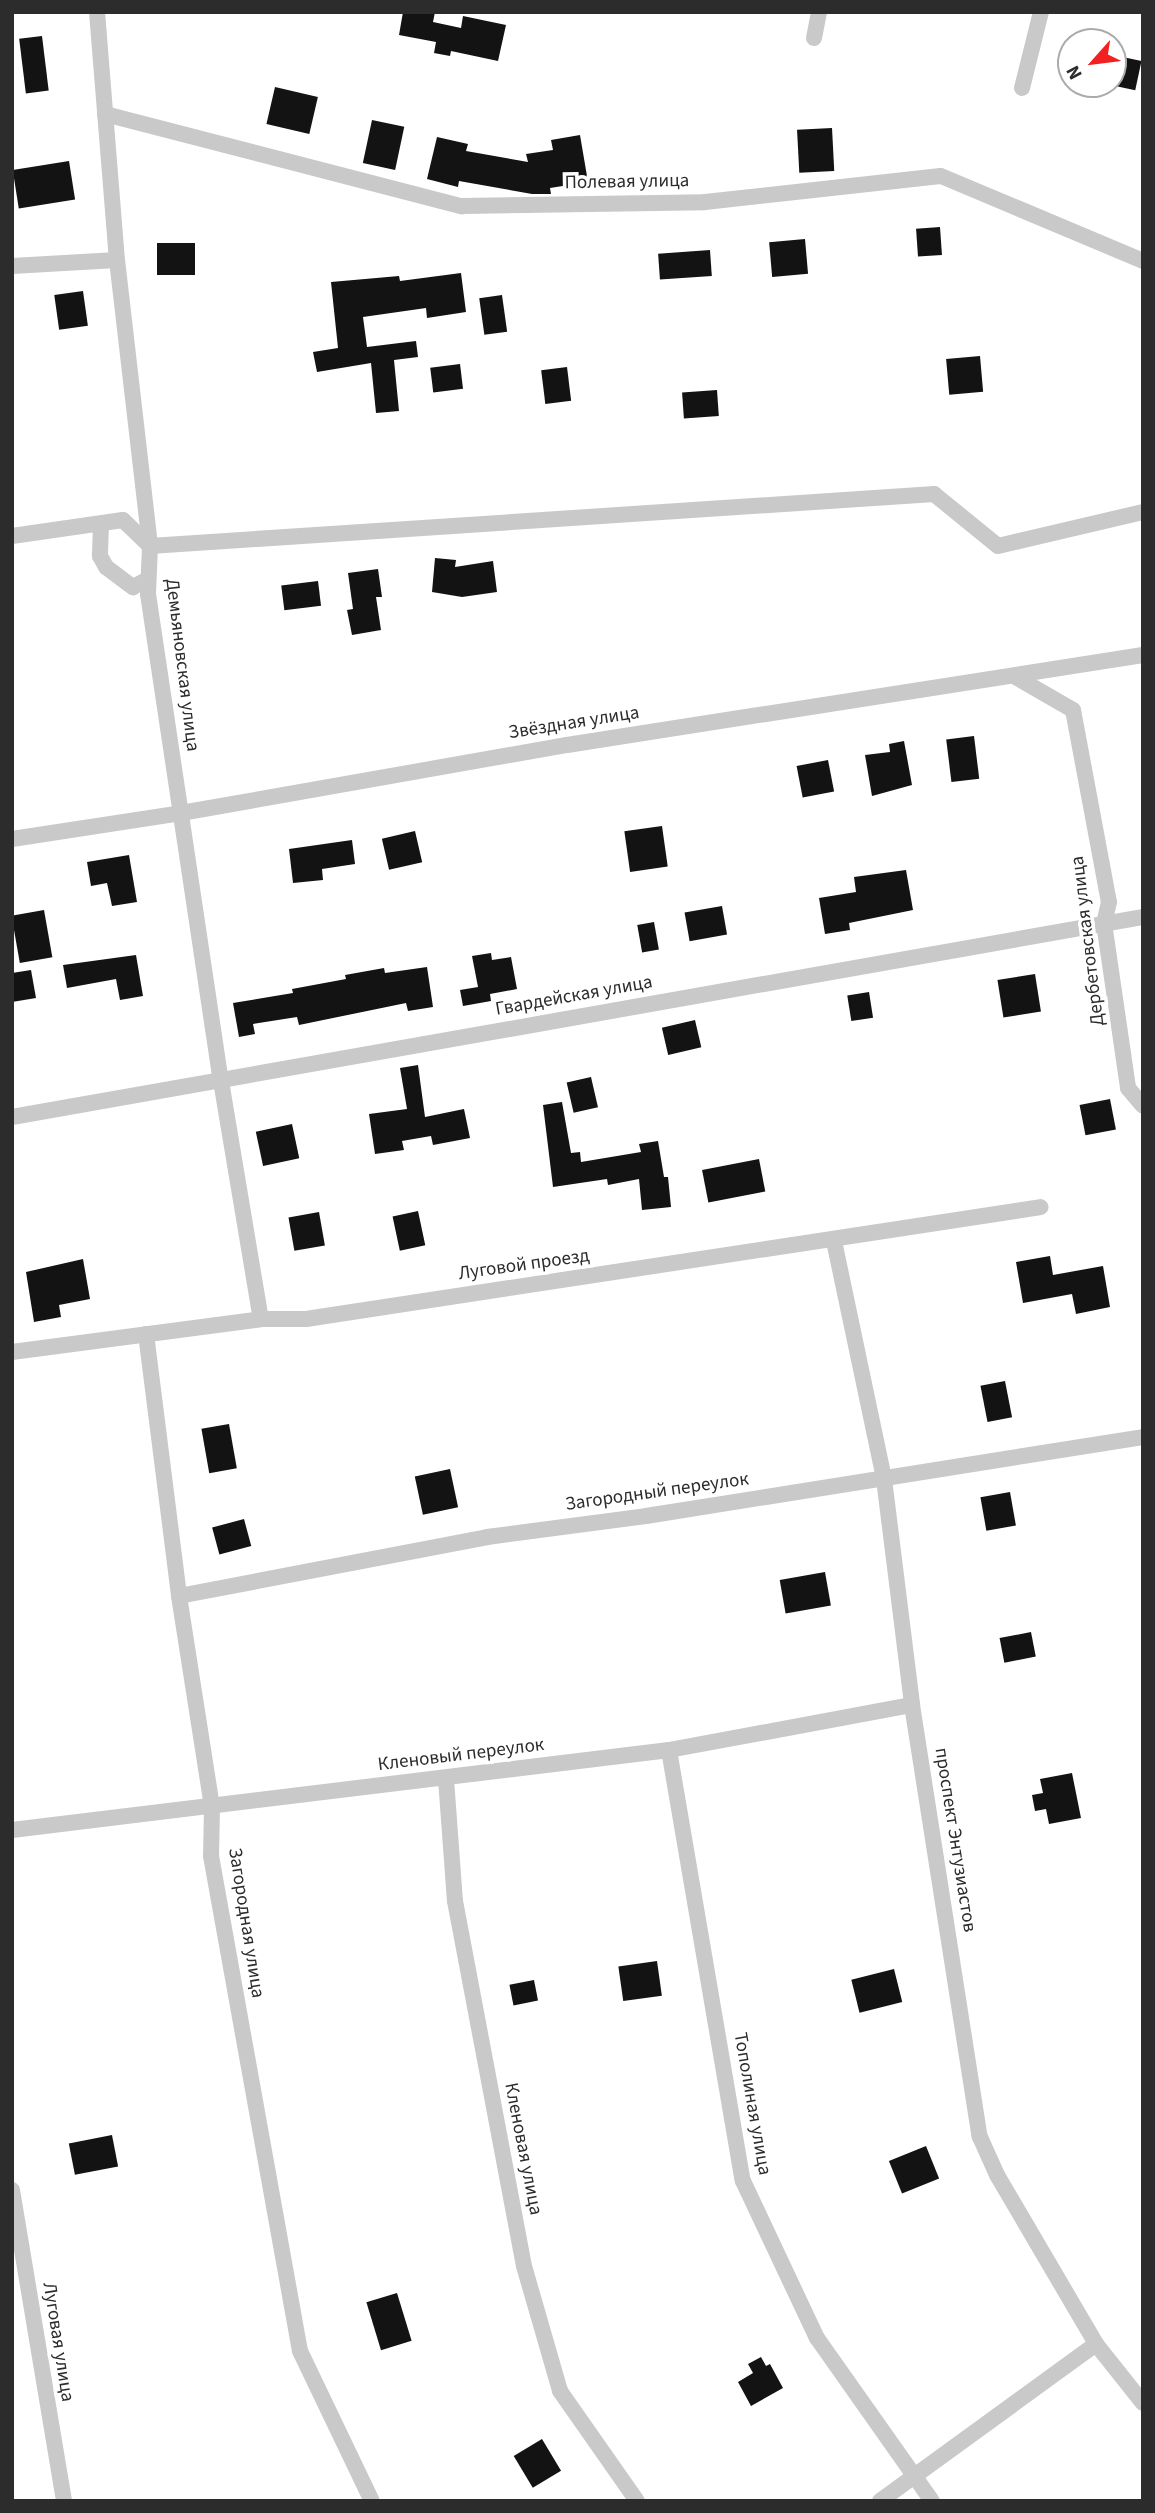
<!DOCTYPE html>
<meta charset="utf-8">
<style>
body{margin:0}
#map{position:relative;width:1155px;height:2513px;overflow:hidden;background:#fff;font-family:"Source Sans 3",sans-serif}
div>[style]{position:absolute}
.building>*{inset:0;background:#131313;transform-origin:0 0}
.minor>*{height:16px;margin:-8px;padding:0 8px;transform-origin:8px;border-radius:8px;background:#c9c9c9}
span{translate:-50% -50%;white-space:nowrap;text-align:center;line-height:1.15;-webkit-text-stroke:7px #fff;paint-order:stroke}
.street-label{font-size:19px;color:#2c2c2c}
.frame{position:absolute;inset:0;border:14px solid #2c2c2c;pointer-events:none}
.north{position:absolute;left:1057px;top:28px;width:70px;height:70px;box-sizing:border-box;background:#fff;border:2px solid #ababab;border-radius:50%;rotate:242deg;font-size:19px;font-weight:700;line-height:28px;text-align:center;color:#2c2c2c}
.north::after{content:'';display:block;margin:auto;width:24px;height:32px;background:#f22021;clip-path:polygon(50% 0,100% 100%,50% 72%,0 100%)}
</style>
<div id="map">
<div class="building">
<div style="clip-path:polygon(403px 12px,435px 12px,433px 22px,461px 28px,463px 16px,506px 25px,498px 61px,451px 51px,450px 56px,434px 53px,436px 42px,399px 35px)"></div>
<div style="left:42px;top:36px;width:55px;height:23px;rotate:83deg"></div>
<div style="left:1118px;top:56px;width:24px;height:30px;rotate:12deg"></div>
<div style="left:275px;top:87px;width:44px;height:38px;rotate:13deg"></div>
<div style="left:372px;top:120px;width:33px;height:44px;rotate:12deg"></div>
<div style="left:832px;top:128px;width:43px;height:35px;rotate:87deg"></div>
<div style="clip-path:polygon(580px 135px,588px 182px,550px 188px,551px 194px,532px 194px,459px 181px,458px 187px,427px 179px,437px 137px,468px 144px,466px 151px,528px 162px,526px 154px,553px 150px,551px 140px)"></div>
<div style="left:69px;top:161px;width:39px;height:57px;rotate:81deg"></div>
<div style="left:940px;top:227px;width:28px;height:24px;rotate:86deg"></div>
<div style="left:805px;top:239px;width:35px;height:36px;rotate:85deg"></div>
<div style="left:157px;top:243px;width:38px;height:32px"></div>
<div style="left:710px;top:250px;width:26px;height:52px;rotate:86deg"></div>
<div style="clip-path:polygon(461px 273px,466px 312px,427px 318px,426px 308px,363px 317px,367px 347px,416px 341px,418px 357px,394px 360px,399px 411px,376px 413px,371px 363px,317px 372px,313px 352px,338px 348px,331px 282px,399px 276px,400px 281px)"></div>
<div style="left:83px;top:291px;width:35px;height:29px;rotate:82deg"></div>
<div style="left:502px;top:295px;width:37px;height:23px;rotate:82deg"></div>
<div style="left:980px;top:356px;width:36px;height:34px;rotate:85deg"></div>
<div style="left:460px;top:364px;width:25px;height:30px;rotate:83deg"></div>
<div style="left:567px;top:367px;width:34px;height:26px;rotate:83deg"></div>
<div style="left:717px;top:390px;width:26px;height:35px;rotate:86deg"></div>
<div style="clip-path:polygon(435px 558px,456px 560px,455px 567px,493px 561px,497px 592px,462px 597px,432px 592px)"></div>
<div style="clip-path:polygon(378px 569px,382px 597px,376px 597px,381px 630px,352px 635px,347px 610px,353px 609px,348px 573px)"></div>
<div style="left:318px;top:581px;width:25px;height:37px;rotate:83deg"></div>
<div style="left:974px;top:736px;width:43px;height:28px;rotate:83deg"></div>
<div style="clip-path:polygon(904px 741px,912px 785px,872px 796px,865px 755px,890px 752px,889px 744px)"></div>
<div style="left:828px;top:760px;width:32px;height:32px;rotate:79deg"></div>
<div style="left:662px;top:826px;width:41px;height:38px;rotate:82deg"></div>
<div style="left:415px;top:831px;width:32px;height:34px;rotate:77deg"></div>
<div style="clip-path:polygon(352px 840px,355px 864px,322px 869px,323px 880px,293px 883px,289px 849px)"></div>
<div style="clip-path:polygon(129px 855px,137px 902px,112px 906px,107px 883px,91px 886px,87px 862px)"></div>
<div style="clip-path:polygon(906px 870px,913px 910px,849px 923px,850px 930px,825px 934px,819px 898px,856px 892px,854px 877px)"></div>
<div style="left:722px;top:906px;width:29px;height:38px;rotate:80deg"></div>
<div style="left:44px;top:910px;width:48px;height:33px;rotate:80deg"></div>
<div style="left:654px;top:922px;width:28px;height:17px;rotate:80deg"></div>
<div style="clip-path:polygon(491px 953px,492px 960px,511px 957px,517px 989px,490px 994px,491px 1001px,463px 1006px,460px 990px,478px 987px,472px 956px)"></div>
<div style="clip-path:polygon(136px 955px,143px 996px,120px 1000px,116px 979px,67px 988px,63px 965px)"></div>
<div style="clip-path:polygon(427px 967px,433px 1007px,408px 1011px,406px 1003px,299px 1025px,297px 1017px,253px 1024px,255px 1034px,239px 1037px,233px 1003px,293px 993px,292px 989px,346px 979px,345px 975px,384px 968px,385px 973px)"></div>
<div style="clip-path:polygon(31px 970px,36px 998px,12px 1002px,12px 973px)"></div>
<div style="left:1035px;top:974px;width:38px;height:38px;rotate:81deg"></div>
<div style="left:869px;top:992px;width:26px;height:22px;rotate:81deg"></div>
<div style="left:695px;top:1020px;width:28px;height:34px;rotate:77deg"></div>
<div style="clip-path:polygon(418px 1065px,425px 1117px,464px 1109px,470px 1138px,433px 1145px,431px 1136px,402px 1141px,404px 1150px,375px 1154px,369px 1114px,407px 1109px,400px 1068px)"></div>
<div style="left:591px;top:1077px;width:31px;height:25px;rotate:77deg"></div>
<div style="left:1110px;top:1099px;width:31px;height:31px;rotate:79deg"></div>
<div style="clip-path:polygon(562px 1102px,571px 1153px,580px 1152px,581px 1162px,641px 1152px,639px 1144px,658px 1141px,664px 1177px,668px 1177px,671px 1207px,642px 1210px,639px 1179px,608px 1185px,607px 1179px,553px 1187px,543px 1105px)"></div>
<div style="left:292px;top:1124px;width:35px;height:37px;rotate:78deg"></div>
<div style="left:759px;top:1159px;width:33px;height:58px;rotate:79deg"></div>
<div style="left:418px;top:1211px;width:35px;height:26px;rotate:78deg"></div>
<div style="left:319px;top:1212px;width:34px;height:31px;rotate:80deg"></div>
<div style="clip-path:polygon(1050px 1256px,1053px 1275px,1103px 1266px,1110px 1307px,1076px 1314px,1072px 1294px,1023px 1303px,1016px 1262px)"></div>
<div style="clip-path:polygon(83px 1259px,90px 1299px,59px 1305px,61px 1317px,34px 1322px,26px 1272px)"></div>
<div style="left:1005px;top:1381px;width:37px;height:25px;rotate:79deg"></div>
<div style="left:229px;top:1424px;width:45px;height:28px;rotate:80deg"></div>
<div style="left:450px;top:1469px;width:39px;height:36px;rotate:78deg"></div>
<div style="left:1010px;top:1492px;width:34px;height:30px;rotate:80deg"></div>
<div style="left:244px;top:1519px;width:28px;height:33px;rotate:75deg"></div>
<div style="left:825px;top:1572px;width:34px;height:46px;rotate:80deg"></div>
<div style="left:1031px;top:1632px;width:25px;height:32px;rotate:79deg"></div>
<div style="clip-path:polygon(1072px 1773px,1081px 1818px,1049px 1824px,1046px 1809px,1035px 1811px,1032px 1795px,1043px 1793px,1040px 1779px)"></div>
<div style="left:657px;top:1961px;width:35px;height:39px;rotate:82deg"></div>
<div style="left:894px;top:1969px;width:34px;height:44px;rotate:76deg"></div>
<div style="left:534px;top:1980px;width:21px;height:25px;rotate:79deg"></div>
<div style="left:112px;top:2135px;width:32px;height:44px;rotate:79deg"></div>
<div style="left:926px;top:2146px;width:35px;height:40px;rotate:68deg"></div>
<div style="left:397px;top:2293px;width:50px;height:32px;rotate:73deg"></div>
<div style="clip-path:polygon(761px 2357px,766px 2366px,770px 2364px,783px 2388px,751px 2406px,738px 2382px,753px 2373px,748px 2364px)"></div>
<div style="left:542px;top:2439px;width:37px;height:33px;rotate:59deg"></div>
</div>
<div class="minor">
<div style="left:97px;top:12px;width:249px;rotate:85.4deg"></div>
<div style="left:117px;top:260px;width:288px;rotate:83.4deg"></div>
<div style="left:150px;top:546px;width:48px;rotate:92.4deg"></div>
<div style="left:148px;top:594px;width:492px;rotate:81.5deg"></div>
<div style="left:221px;top:1081px;width:241px;rotate:80.5deg"></div>
<div style="left:814px;top:38px;width:26px;rotate:-79deg"></div>
<div style="left:1022px;top:88px;width:78px;rotate:-76deg"></div>
<div style="left:105px;top:114px;width:369px;rotate:14.5deg"></div>
<div style="left:462px;top:206px;width:243px;rotate:-0.9deg"></div>
<div style="left:705px;top:202px;width:237px;rotate:-6.3deg"></div>
<div style="left:941px;top:176px;width:219px;rotate:22.8deg"></div>
<div style="left:12px;top:266px;width:105px;rotate:-3.3deg"></div>
<div style="left:101px;top:524px;width:32px;rotate:92deg"></div>
<div style="left:100px;top:556px;width:13px;rotate:61deg"></div>
<div style="left:106px;top:567px;width:34px;rotate:37deg"></div>
<div style="left:133px;top:587px;width:17px;rotate:-28deg"></div>
<div style="left:12px;top:536px;width:112px;rotate:-8.2deg"></div>
<div style="left:123px;top:520px;width:37px;rotate:44deg"></div>
<div style="left:150px;top:546px;width:786px;rotate:-3.79deg"></div>
<div style="left:934px;top:494px;width:82px;rotate:39.1deg"></div>
<div style="left:998px;top:546px;width:149px;rotate:-13.2deg"></div>
<div style="left:1014px;top:676px;width:68px;rotate:30deg"></div>
<div style="left:1073px;top:710px;width:195px;rotate:79.4deg"></div>
<div style="left:1109px;top:902px;width:22px;rotate:103deg"></div>
<div style="left:1104px;top:923px;width:167px;rotate:81.7deg"></div>
<div style="left:1128px;top:1088px;width:23px;rotate:50deg"></div>
<div style="left:12px;top:839px;width:171px;rotate:-8.7deg"></div>
<div style="left:181px;top:813px;width:392px;rotate:-10deg"></div>
<div style="left:567px;top:745px;width:583px;rotate:-8.88deg"></div>
<div style="left:12px;top:1117px;width:1149px;rotate:-10.03deg"></div>
<div style="left:834px;top:1241px;width:243px;rotate:78.1deg"></div>
<div style="left:884px;top:1479px;width:228px;rotate:82.9deg"></div>
<div style="left:912px;top:1705px;width:437px;rotate:81.1deg"></div>
<div style="left:980px;top:2137px;width:42px;rotate:65.9deg"></div>
<div style="left:997px;top:2175px;width:196px;rotate:59.6deg"></div>
<div style="left:1096px;top:2344px;width:75px;rotate:51.5deg"></div>
<div style="left:146px;top:1334px;width:264px;rotate:82.8deg"></div>
<div style="left:179px;top:1596px;width:213px;rotate:81.1deg"></div>
<div style="left:212px;top:1806px;width:50px;rotate:91.1deg"></div>
<div style="left:211px;top:1856px;width:503px;rotate:79.81deg"></div>
<div style="left:300px;top:2351px;width:166px;rotate:64.4deg"></div>
<div style="left:12px;top:1352px;width:251px;rotate:-7.5deg"></div>
<div style="left:261px;top:1319px;width:45px"></div>
<div style="left:306px;top:1319px;width:743px;rotate:-8.66deg"></div>
<div style="left:179px;top:1596px;width:314px;rotate:-10.8deg"></div>
<div style="left:487px;top:1537px;width:160px;rotate:-7.5deg"></div>
<div style="left:646px;top:1516px;width:503px;rotate:-9.03deg"></div>
<div style="left:669px;top:1750px;width:437px;rotate:80.3deg"></div>
<div style="left:743px;top:2181px;width:174px;rotate:64.8deg"></div>
<div style="left:817px;top:2338px;width:199px;rotate:54.8deg"></div>
<div style="left:446px;top:1779px;width:122px;rotate:85.8deg"></div>
<div style="left:455px;top:1901px;width:371px;rotate:79.3deg"></div>
<div style="left:524px;top:2266px;width:130px;rotate:73.9deg"></div>
<div style="left:560px;top:2391px;width:134px;rotate:55deg"></div>
<div style="left:12px;top:1830px;width:662px;rotate:-6.94deg"></div>
<div style="left:669px;top:1750px;width:247px;rotate:-10.5deg"></div>
<div style="left:12px;top:2190px;width:315px;rotate:80.5deg"></div>
<div style="left:880px;top:2501px;width:267px;rotate:-36deg"></div>
</div>
<div class="street-label">
<span style="left:627px;top:182px;rotate:-1deg">Полевая улица</span>
<span style="left:182px;top:665px;rotate:83deg">Демьяновская улица</span>
<span style="left:574px;top:723px;rotate:-9deg">Звёздная улица</span>
<span style="left:1088px;top:941px;rotate:-97deg">Дербетовская улица</span>
<span style="left:574px;top:996px;rotate:-10deg">Гвардейская улица</span>
<span style="left:524px;top:1265px;rotate:-8deg">Луговой проезд</span>
<span style="left:657px;top:1492px;rotate:-8deg">Загородный переулок</span>
<span style="left:461px;top:1755px;rotate:-7deg">Кленовый переулок</span>
<span style="left:955px;top:1840px;rotate:81deg">проспект Энтузиастов</span>
<span style="left:246px;top:1923px;rotate:81deg">Загородная улица</span>
<span style="left:752px;top:2104px;rotate:80deg">Тополиная улица</span>
<span style="left:523px;top:2149px;rotate:79deg">Кленовая улица</span>
<span style="left:58px;top:2342px;rotate:81deg">Луговая улица</span>
</div>
<div class="frame"></div>
<div class="north">N</div>
</div>
